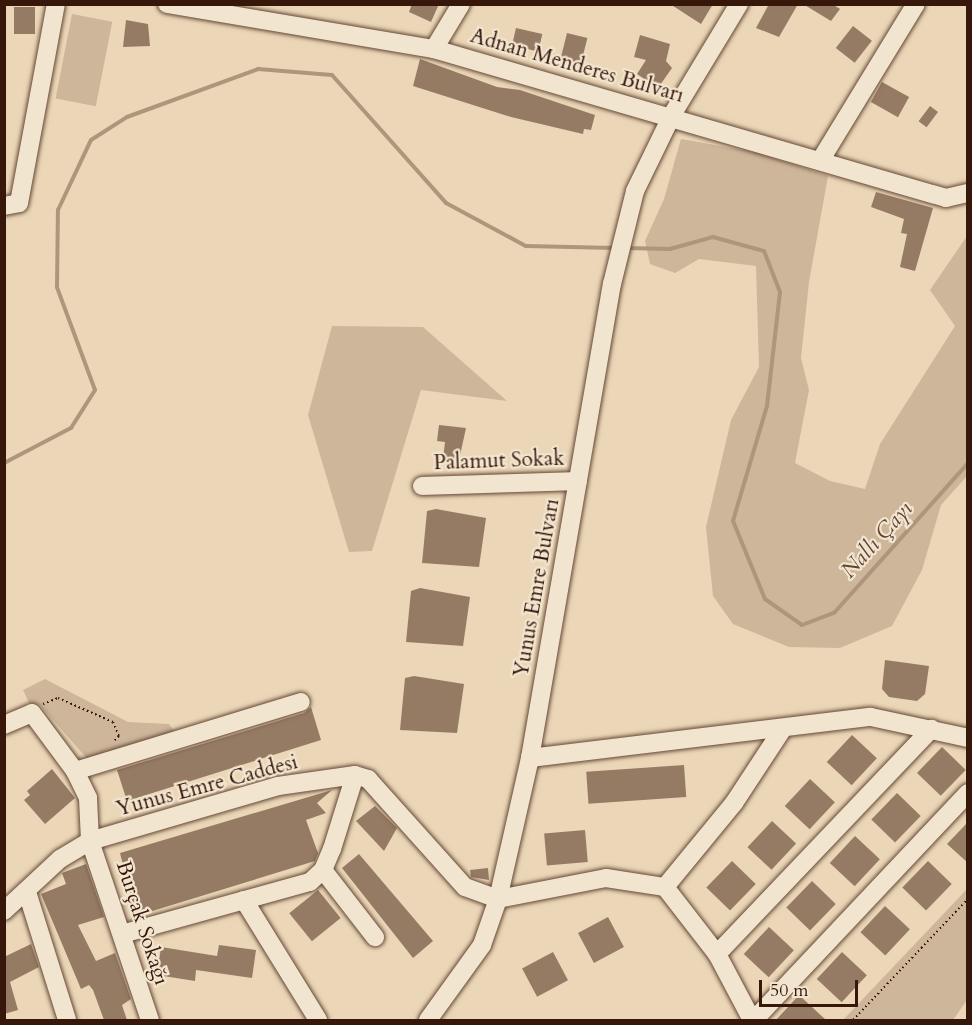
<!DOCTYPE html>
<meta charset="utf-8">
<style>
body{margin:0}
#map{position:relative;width:972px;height:1025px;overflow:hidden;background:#ebd7b7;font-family:Cardo,serif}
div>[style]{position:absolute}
.green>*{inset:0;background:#cdb69a;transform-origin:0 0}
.stream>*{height:4px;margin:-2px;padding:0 2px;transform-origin:2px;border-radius:2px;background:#ae967d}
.building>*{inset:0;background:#957b64;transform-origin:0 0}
.path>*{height:2px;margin-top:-1px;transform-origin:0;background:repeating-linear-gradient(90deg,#38170b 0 1.5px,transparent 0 4.5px)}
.roads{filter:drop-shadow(0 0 2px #654736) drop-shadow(0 0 2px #654736)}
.minor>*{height:18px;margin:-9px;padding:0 9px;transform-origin:9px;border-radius:9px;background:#f2e5d0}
span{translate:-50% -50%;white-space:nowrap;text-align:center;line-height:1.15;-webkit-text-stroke:4.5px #f2e5d0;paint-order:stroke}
.street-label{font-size:21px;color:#38170b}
.water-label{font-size:22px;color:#614333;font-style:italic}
.frame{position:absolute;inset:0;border:6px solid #38170b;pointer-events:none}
.scale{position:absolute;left:759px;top:980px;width:99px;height:27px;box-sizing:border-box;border:3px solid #38170b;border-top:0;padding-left:8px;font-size:18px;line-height:21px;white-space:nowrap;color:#38170b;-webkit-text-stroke:4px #f2e5d0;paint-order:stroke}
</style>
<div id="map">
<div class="green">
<div style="left:72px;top:14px;width:41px;height:86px;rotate:11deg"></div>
<div style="clip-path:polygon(681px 139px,754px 152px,828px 176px,809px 282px,801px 358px,809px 390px,795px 463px,830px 481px,865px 489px,880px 444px,955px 326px,930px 290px,967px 236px,967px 476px,941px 505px,922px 570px,892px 626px,840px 648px,789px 647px,733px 624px,713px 596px,706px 527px,731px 420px,759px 367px,756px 266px,699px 259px,675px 273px,650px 264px,645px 241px,664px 199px)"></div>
<div style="clip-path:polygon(332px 326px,423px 327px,507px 401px,421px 390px,372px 551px,349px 552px,308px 415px)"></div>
<div style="clip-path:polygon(45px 679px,128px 722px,169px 724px,175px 732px,89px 761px,41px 706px,29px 703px,23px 690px)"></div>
<div style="clip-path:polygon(967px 889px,967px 1000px,953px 1020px,843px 1020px)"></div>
</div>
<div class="stream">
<div style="left:626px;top:248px;width:44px;rotate:1.3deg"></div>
<div style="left:670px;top:249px;width:45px;rotate:-15.6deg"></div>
<div style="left:713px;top:237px;width:53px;rotate:15.4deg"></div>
<div style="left:764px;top:251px;width:44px;rotate:68.7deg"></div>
<div style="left:780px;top:292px;width:115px;rotate:96.5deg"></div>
<div style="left:767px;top:406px;width:120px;rotate:106.5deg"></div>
<div style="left:733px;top:521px;width:84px;rotate:67.7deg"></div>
<div style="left:765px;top:599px;width:45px;rotate:35.1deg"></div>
<div style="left:802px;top:625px;width:34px;rotate:-21deg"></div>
<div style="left:834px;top:613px;width:201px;rotate:-48.2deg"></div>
<div style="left:4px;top:463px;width:76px;rotate:-27.6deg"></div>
<div style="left:71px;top:428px;width:45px;rotate:-57.7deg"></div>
<div style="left:95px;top:390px;width:110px;rotate:-110.3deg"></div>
<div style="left:57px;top:287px;width:77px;rotate:-89.3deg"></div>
<div style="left:58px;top:210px;width:77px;rotate:-64.8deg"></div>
<div style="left:91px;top:140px;width:43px;rotate:-32.6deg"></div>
<div style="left:127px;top:117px;width:140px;rotate:-20.1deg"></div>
<div style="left:258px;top:69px;width:74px;rotate:4.6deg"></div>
<div style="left:332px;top:75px;width:171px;rotate:48.3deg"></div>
<div style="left:446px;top:203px;width:91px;rotate:28.3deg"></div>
<div style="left:526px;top:246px;width:89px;rotate:1.3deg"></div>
</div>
<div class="building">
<div style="clip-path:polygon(412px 4px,439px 4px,431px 22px,409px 12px)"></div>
<div style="clip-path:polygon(670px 4px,713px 4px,701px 24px)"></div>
<div style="clip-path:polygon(769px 4px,798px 4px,779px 37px,756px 28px)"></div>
<div style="clip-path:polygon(803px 4px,832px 4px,840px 9px,831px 21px)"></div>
<div style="left:14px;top:7px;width:21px;height:27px"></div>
<div style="clip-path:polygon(126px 20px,148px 24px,150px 46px,123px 47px)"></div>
<div style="left:853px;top:26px;width:24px;height:28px;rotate:38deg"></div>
<div style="left:516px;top:28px;width:27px;height:18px;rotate:13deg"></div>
<div style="left:567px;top:33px;width:21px;height:29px;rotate:14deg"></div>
<div style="clip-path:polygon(640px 35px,670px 44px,666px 61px,672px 68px,658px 88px,637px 74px,646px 60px,634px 57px)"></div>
<div style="clip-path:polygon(420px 59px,497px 87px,520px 90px,595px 115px,591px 130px,584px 129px,583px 134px,511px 117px,413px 86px)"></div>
<div style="left:882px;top:82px;width:31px;height:23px;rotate:29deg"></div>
<div style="left:930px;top:106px;width:10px;height:19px;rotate:37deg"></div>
<div style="clip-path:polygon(876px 192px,933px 208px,915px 271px,900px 267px,907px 234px,901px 233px,904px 219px,871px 207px)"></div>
<div style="clip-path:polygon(439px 425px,466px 428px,459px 460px,443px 459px,445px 442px,437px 441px)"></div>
<div style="clip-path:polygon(436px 509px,486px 518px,479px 567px,422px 563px,427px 511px)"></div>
<div style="clip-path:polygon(420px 588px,470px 597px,463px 646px,406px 642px,411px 591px)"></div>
<div style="clip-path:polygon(885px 660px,929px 666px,925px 694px,917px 701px,889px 697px,882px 689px)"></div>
<div style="clip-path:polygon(414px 676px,464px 684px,457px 733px,400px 730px,405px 678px)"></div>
<div style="clip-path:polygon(311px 707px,321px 740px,127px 801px,117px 770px,304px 713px)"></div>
<div style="left:852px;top:735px;width:34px;height:37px;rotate:43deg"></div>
<div style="left:942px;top:747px;width:33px;height:36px;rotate:44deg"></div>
<div style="left:684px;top:765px;width:32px;height:98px;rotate:86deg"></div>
<div style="clip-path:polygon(52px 769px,75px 798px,45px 824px,24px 800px,30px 795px,27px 791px)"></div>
<div style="left:810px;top:779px;width:34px;height:37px;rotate:43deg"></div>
<div style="clip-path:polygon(332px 790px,317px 803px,326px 813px,306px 820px,318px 853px,315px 861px,136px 916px,120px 853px)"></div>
<div style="left:897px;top:793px;width:33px;height:37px;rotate:44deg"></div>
<div style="clip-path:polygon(375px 806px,397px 828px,384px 851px,356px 821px)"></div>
<div style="left:772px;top:821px;width:33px;height:36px;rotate:43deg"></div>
<div style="clip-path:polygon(968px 822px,968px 863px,947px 844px)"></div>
<div style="left:585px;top:830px;width:32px;height:41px;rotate:85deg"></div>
<div style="left:855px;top:836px;width:34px;height:37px;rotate:43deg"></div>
<div style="clip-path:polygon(359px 854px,433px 941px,413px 958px,342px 868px)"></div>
<div style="left:732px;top:861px;width:33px;height:37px;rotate:44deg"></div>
<div style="left:928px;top:861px;width:33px;height:37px;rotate:44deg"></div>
<div style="clip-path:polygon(86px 864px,104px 917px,78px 925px,96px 961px,115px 953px,131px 999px,122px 1005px,127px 1020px,104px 1020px,93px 990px,89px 985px,81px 989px,41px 894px,66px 884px,62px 873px)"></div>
<div style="clip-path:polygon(488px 868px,489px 880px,471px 877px,470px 870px)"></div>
<div style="left:812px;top:881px;width:33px;height:37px;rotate:44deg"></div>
<div style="left:318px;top:890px;width:36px;height:37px;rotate:51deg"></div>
<div style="left:885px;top:906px;width:34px;height:36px;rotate:43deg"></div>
<div style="left:608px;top:917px;width:34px;height:34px;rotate:62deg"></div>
<div style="left:769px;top:927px;width:34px;height:37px;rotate:43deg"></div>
<div style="clip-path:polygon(31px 944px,39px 967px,10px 982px,18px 1010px,4px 1014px,4px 957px)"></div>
<div style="clip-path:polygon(219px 945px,256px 950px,252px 978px,196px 970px,195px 981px,157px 975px,161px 947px,217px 956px)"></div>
<div style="left:553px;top:952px;width:32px;height:35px;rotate:62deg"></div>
<div style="left:842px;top:952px;width:34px;height:37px;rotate:43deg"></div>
<div style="clip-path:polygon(799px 995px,826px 1020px,776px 1020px)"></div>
</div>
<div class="path">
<div style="left:43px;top:704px;width:16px;rotate:-22deg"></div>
<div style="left:58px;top:698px;width:60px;rotate:23.6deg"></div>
<div style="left:113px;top:722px;width:15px;rotate:67deg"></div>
<div style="left:119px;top:736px;width:8px;rotate:135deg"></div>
<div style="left:853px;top:1020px;width:167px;rotate:-46.5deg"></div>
</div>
<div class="roads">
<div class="minor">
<div style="left:167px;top:4px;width:271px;rotate:9.6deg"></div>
<div style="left:434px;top:49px;width:533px;rotate:16.23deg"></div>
<div style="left:946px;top:198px;width:23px;rotate:-13deg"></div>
<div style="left:434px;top:49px;width:52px;rotate:-59deg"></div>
<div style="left:820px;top:161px;width:184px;rotate:-58.6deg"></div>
<div style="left:4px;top:206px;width:15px;rotate:-11deg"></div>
<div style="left:19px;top:203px;width:202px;rotate:-79.5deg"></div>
<div style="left:422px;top:486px;width:156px;rotate:-1.8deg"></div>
<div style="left:4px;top:725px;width:30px;rotate:-23deg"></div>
<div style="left:32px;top:713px;width:72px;rotate:53.4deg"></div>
<div style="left:75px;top:771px;width:30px;rotate:64deg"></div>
<div style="left:88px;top:798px;width:43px;rotate:87.3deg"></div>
<div style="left:90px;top:841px;width:189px;rotate:71.5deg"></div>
<div style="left:530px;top:758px;width:343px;rotate:-6.9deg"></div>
<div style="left:871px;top:717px;width:99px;rotate:12.2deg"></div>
<div style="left:75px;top:771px;width:236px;rotate:-17deg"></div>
<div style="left:323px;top:870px;width:85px;rotate:52.2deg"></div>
<div style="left:665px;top:887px;width:109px;rotate:-50.6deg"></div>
<div style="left:734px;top:803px;width:87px;rotate:-56.7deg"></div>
<div style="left:27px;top:892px;width:134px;rotate:72.6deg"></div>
<div style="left:244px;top:900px;width:141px;rotate:58.3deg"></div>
<div style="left:4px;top:911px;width:76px;rotate:-42.9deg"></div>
<div style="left:60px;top:859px;width:35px;rotate:-31deg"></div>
<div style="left:90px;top:841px;width:196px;rotate:-16.3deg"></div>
<div style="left:278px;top:786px;width:78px;rotate:-8.1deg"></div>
<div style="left:355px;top:775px;width:14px;rotate:17deg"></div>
<div style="left:368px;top:779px;width:145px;rotate:48.1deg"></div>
<div style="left:465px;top:887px;width:35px;rotate:20deg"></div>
<div style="left:498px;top:899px;width:110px;rotate:-11deg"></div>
<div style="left:606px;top:878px;width:60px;rotate:8.7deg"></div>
<div style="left:665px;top:887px;width:85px;rotate:52.2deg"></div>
<div style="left:717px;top:954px;width:75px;rotate:62.1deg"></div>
<div style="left:122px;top:934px;width:195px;rotate:-15.5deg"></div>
<div style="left:310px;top:882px;width:18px;rotate:-43deg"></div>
<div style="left:323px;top:870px;width:23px;rotate:-67deg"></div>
<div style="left:332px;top:849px;width:77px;rotate:-72.7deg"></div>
<div style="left:717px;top:954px;width:311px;rotate:-46.4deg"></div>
<div style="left:428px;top:1020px;width:92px;rotate:-54.2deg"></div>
<div style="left:482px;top:945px;width:49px;rotate:-70.8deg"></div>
<div style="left:498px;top:899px;width:145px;rotate:-77.2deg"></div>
<div style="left:530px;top:758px;width:481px;rotate:-80.2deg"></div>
<div style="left:612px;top:284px;width:96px;rotate:-76.1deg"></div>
<div style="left:635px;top:191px;width:85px;rotate:-64deg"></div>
<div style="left:672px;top:115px;width:130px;rotate:-58.9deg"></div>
<div style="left:754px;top:1020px;width:312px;rotate:-46.7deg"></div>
</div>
</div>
<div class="street-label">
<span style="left:577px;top:66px;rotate:16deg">Adnan Menderes Bulvarı</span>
<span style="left:499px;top:461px;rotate:-2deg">Palamut Sokak</span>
<span style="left:537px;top:588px;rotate:-80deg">Yunus Emre Bulvarı</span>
<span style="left:207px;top:786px;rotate:-15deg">Yunus Emre Caddesi</span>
<span style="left:142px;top:923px;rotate:72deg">Burçak Sokağı</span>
</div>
<div class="water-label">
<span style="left:877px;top:540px;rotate:-48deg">Nallı Çayı</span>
</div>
<div class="frame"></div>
<div class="scale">50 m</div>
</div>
